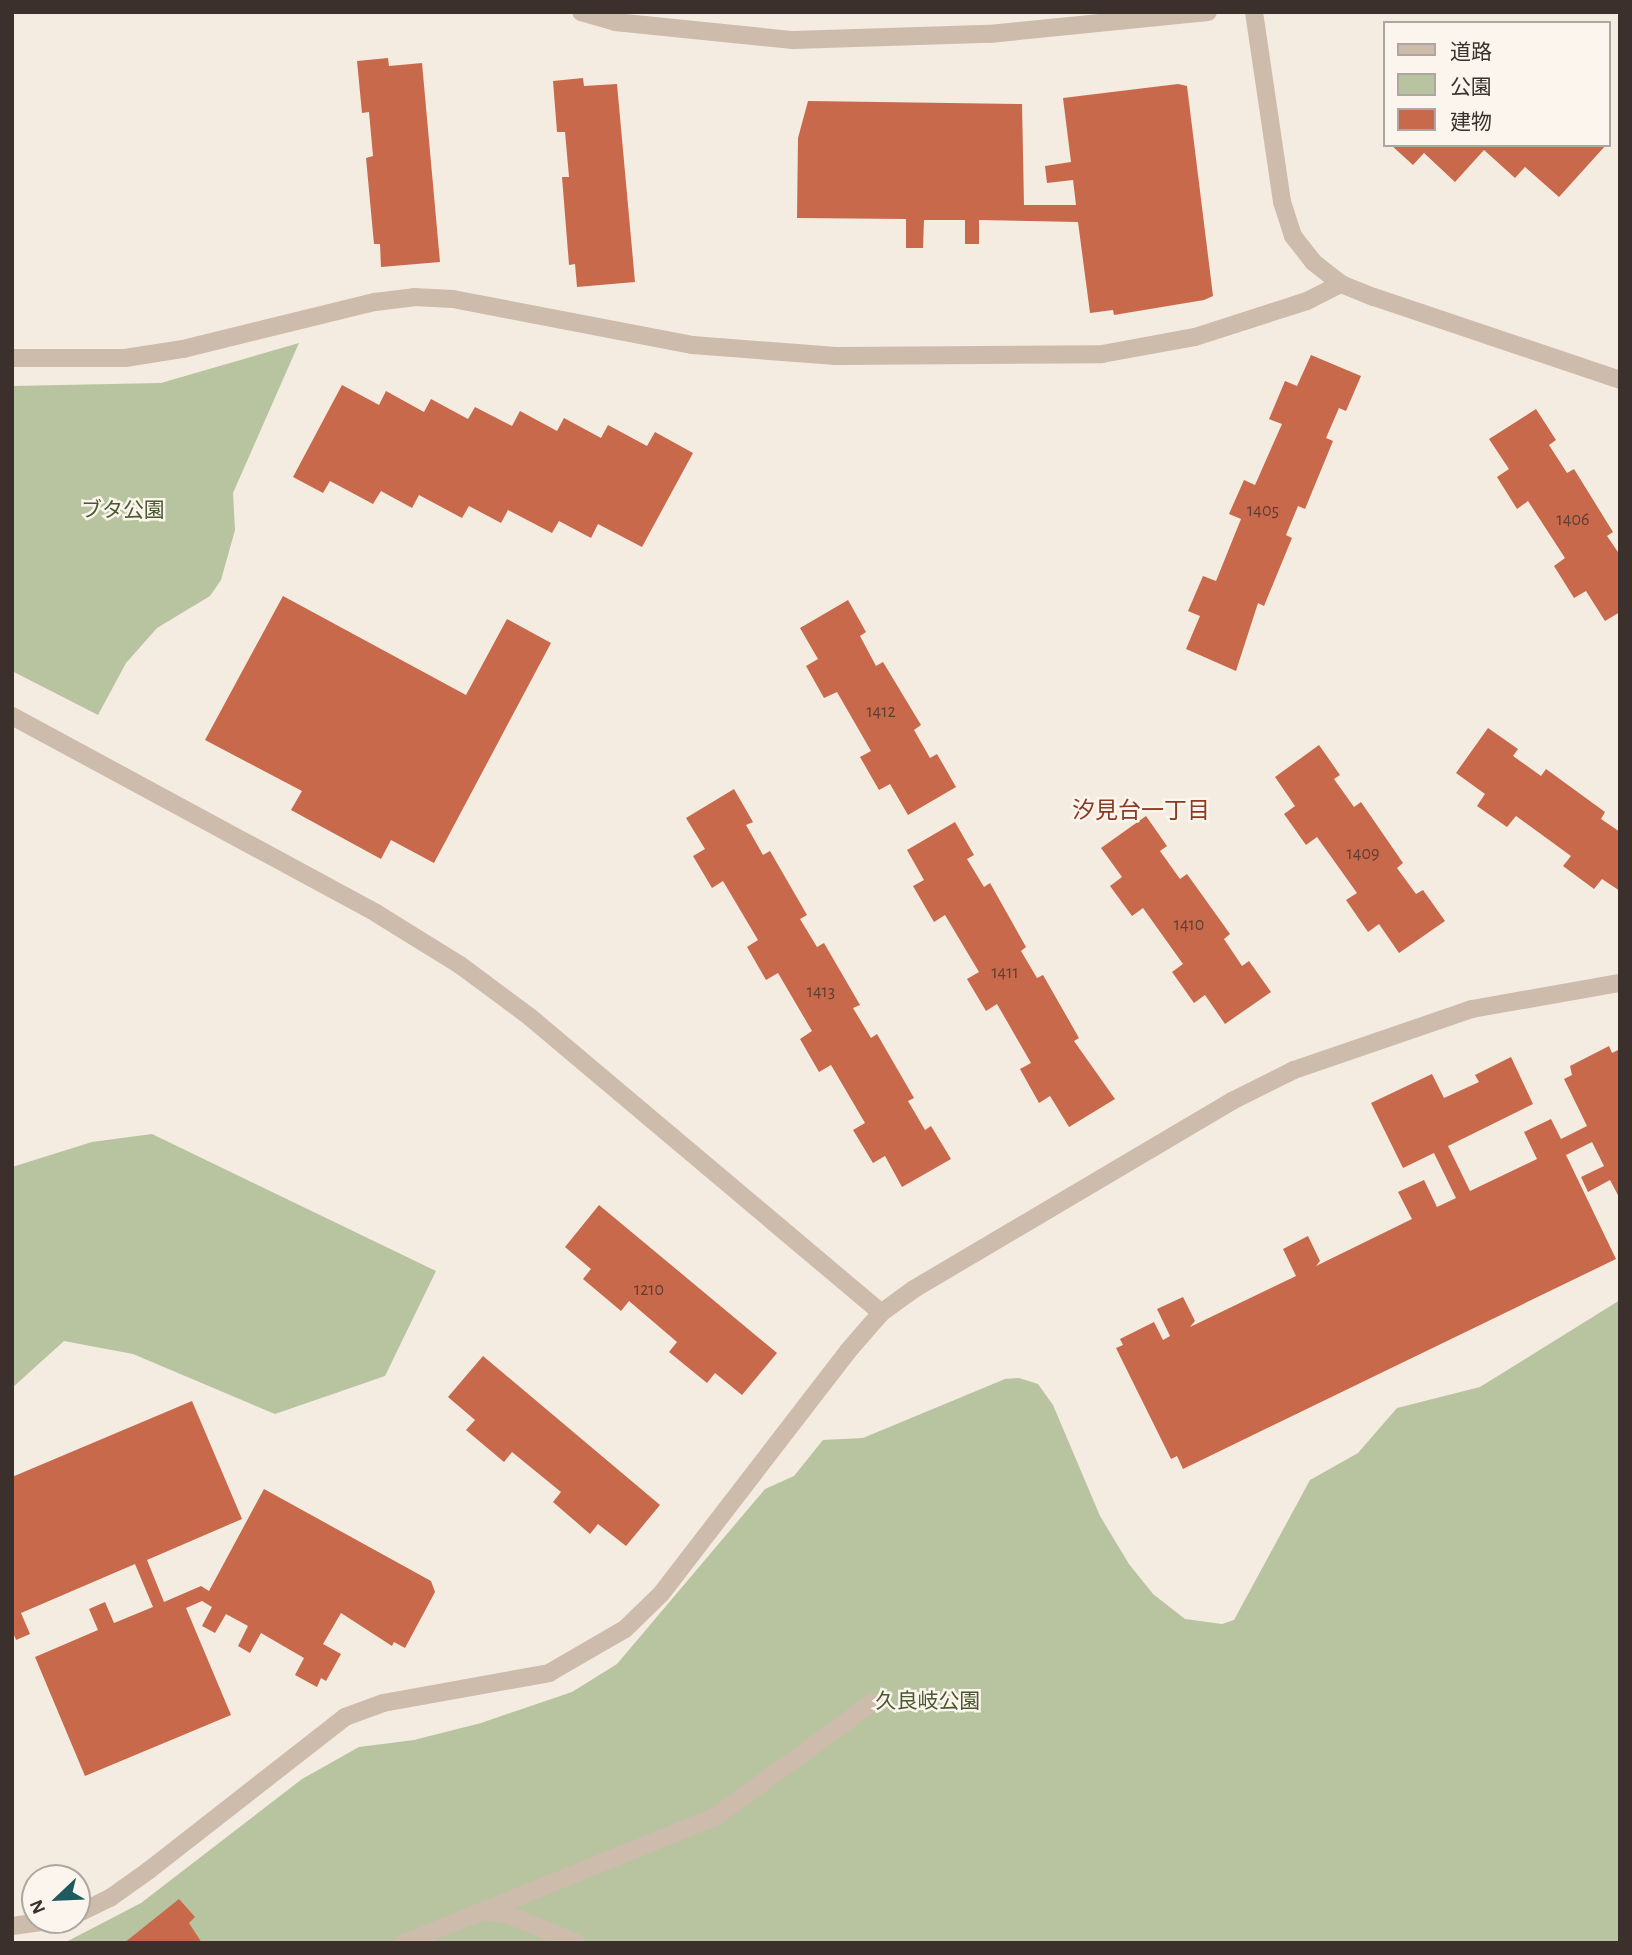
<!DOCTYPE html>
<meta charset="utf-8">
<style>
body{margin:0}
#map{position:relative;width:1632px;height:1955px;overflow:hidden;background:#f4ebe1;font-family:"Alegreya Sans","Noto Sans JP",sans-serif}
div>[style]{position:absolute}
.green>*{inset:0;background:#b8c4a0}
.building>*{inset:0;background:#c8694b}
.minor>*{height:18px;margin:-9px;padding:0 9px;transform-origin:9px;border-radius:9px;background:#cdbbac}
span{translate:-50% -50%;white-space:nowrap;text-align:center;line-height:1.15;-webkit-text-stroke:5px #fbf5ee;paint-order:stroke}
.number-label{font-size:18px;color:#5e3e33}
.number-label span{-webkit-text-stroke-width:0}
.park-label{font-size:21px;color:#4a5a2e}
.neighbourhood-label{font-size:23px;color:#8c3b22}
.frame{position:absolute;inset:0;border:14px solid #3b302b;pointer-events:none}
.legend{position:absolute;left:1383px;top:21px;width:228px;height:126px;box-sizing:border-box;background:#fbf5ee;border:2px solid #aea6a0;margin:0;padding:9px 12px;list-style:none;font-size:21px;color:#3b302b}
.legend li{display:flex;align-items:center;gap:14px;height:35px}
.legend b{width:35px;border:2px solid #aea6a0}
.north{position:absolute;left:21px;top:1864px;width:70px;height:70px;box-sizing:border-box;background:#fbf5ee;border:2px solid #aea6a0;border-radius:50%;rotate:247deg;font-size:19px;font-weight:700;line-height:28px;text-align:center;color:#3b302b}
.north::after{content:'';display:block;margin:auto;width:24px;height:32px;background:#1f5a5e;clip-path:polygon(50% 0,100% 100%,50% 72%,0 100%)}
</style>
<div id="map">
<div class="green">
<div style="clip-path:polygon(299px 343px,233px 493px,235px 530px,221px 580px,210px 596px,157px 628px,126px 663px,98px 715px,12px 671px,12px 386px,161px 383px)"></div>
<div style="clip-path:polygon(152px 1134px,436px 1271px,385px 1376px,275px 1414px,133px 1354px,64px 1341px,12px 1388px,12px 1167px,92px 1142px)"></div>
<div style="clip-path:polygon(1620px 1300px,1620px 1943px,64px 1943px,141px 1903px,302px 1779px,359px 1747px,414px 1740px,481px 1723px,572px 1692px,617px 1664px,765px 1489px,794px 1476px,823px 1440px,863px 1438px,1005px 1379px,1019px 1378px,1038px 1384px,1053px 1405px,1100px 1516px,1129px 1564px,1153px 1594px,1185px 1619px,1222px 1624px,1234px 1620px,1310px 1480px,1358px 1453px,1397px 1408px,1480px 1387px)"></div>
</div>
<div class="building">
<div style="clip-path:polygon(388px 58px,389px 66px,422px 63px,440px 262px,381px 267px,380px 244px,374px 244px,366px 158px,373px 156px,369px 112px,362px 113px,357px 61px)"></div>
<div style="clip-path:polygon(583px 78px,584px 86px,617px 84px,635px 282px,577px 287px,575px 264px,569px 265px,562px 177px,569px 177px,565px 132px,557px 132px,553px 81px)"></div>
<div style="clip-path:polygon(1178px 84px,1187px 86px,1213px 296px,1204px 300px,1114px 315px,1113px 310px,1090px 313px,1078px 222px,979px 220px,979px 244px,965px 244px,965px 220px,924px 220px,923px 248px,906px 248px,906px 219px,797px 218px,798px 138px,808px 101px,1022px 104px,1024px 205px,1076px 205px,1073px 180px,1047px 183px,1045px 166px,1071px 162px,1063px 98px)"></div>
<div style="clip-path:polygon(1391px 145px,1606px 145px,1559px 197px,1525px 167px,1515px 178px,1484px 150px,1455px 182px,1424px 153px,1413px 165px)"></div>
<div style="clip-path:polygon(1311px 355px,1361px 376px,1346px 411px,1339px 408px,1326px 438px,1333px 441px,1305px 509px,1298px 506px,1286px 535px,1292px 538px,1264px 606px,1258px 603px,1236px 671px,1186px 649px,1200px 616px,1188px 611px,1203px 576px,1216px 581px,1241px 519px,1229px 514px,1244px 480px,1255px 485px,1282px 424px,1269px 419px,1285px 381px,1297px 386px)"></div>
<div style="clip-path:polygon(342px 385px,379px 405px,386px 391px,424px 412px,431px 399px,468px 419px,475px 407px,512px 426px,520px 411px,557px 431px,564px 418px,601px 438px,608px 425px,647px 446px,655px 432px,693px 453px,642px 547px,598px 524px,591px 538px,559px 521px,552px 533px,508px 510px,501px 523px,469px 506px,462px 518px,419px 495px,412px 508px,381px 491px,373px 504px,330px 481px,323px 493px,293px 477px)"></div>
<div style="clip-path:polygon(1536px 409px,1556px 440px,1549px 445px,1567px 473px,1574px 469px,1613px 532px,1607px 536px,1620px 555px,1620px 612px,1605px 621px,1586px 591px,1574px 598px,1554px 566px,1565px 558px,1528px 501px,1517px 509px,1497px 477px,1509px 469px,1489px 439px)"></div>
<div style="clip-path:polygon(283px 596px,466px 695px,507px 619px,551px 643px,434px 863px,391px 840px,381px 859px,291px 810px,302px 791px,205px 740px)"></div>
<div style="clip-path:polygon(848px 600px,866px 632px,860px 636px,876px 666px,883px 662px,921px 725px,914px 730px,930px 758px,937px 754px,956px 787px,908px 815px,890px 784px,879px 790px,860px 757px,871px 751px,837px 692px,824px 698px,806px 666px,818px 659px,800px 628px)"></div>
<div style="clip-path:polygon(1488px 728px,1518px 749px,1513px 756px,1541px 776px,1546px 769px,1605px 812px,1601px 819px,1620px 832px,1620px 891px,1602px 879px,1594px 889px,1563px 866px,1571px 856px,1516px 816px,1507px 827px,1477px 806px,1485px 794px,1456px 773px)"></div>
<div style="clip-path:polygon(1319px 745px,1340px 775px,1334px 779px,1354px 807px,1361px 802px,1403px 863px,1397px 868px,1416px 894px,1423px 890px,1445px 921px,1399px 953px,1379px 924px,1368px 932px,1346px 900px,1357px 893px,1317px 837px,1306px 845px,1284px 814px,1295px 806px,1275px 777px)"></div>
<div style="clip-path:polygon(734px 789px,753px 822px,746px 825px,763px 855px,770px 851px,807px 915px,800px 919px,817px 947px,824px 943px,860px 1005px,853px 1008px,871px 1038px,877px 1034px,914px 1098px,908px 1101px,925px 1130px,931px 1126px,951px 1159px,902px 1187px,885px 1156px,873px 1163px,853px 1130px,865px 1123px,831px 1065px,819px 1072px,800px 1039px,812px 1031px,778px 973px,766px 980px,747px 947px,758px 940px,723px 881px,712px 888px,693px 856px,705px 849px,686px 818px)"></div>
<div style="clip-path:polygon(1146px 816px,1167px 846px,1160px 851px,1180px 879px,1187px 874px,1230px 934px,1224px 939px,1242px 966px,1249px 961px,1271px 992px,1225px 1024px,1205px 995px,1194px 1003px,1172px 972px,1183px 964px,1143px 908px,1132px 916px,1110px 886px,1122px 877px,1101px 848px)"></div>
<div style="clip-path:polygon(955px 822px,974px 855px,967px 859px,984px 887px,990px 883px,1026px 947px,1021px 951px,1037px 978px,1043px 975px,1079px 1038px,1074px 1041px,1115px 1099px,1069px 1127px,1050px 1096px,1039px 1103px,1020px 1069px,1031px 1063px,997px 1004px,986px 1011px,967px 979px,979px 972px,945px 915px,934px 922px,913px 886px,924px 880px,907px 850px)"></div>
<div style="clip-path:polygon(1609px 1046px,1612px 1053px,1620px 1049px,1620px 1199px,1610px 1180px,1588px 1192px,1581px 1177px,1604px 1166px,1592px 1142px,1566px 1155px,1616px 1259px,1183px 1469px,1177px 1456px,1171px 1459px,1116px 1348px,1123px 1345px,1120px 1339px,1154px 1322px,1163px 1340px,1170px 1336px,1157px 1309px,1183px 1297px,1195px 1321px,1190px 1327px,1296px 1276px,1283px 1249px,1308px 1236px,1320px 1261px,1316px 1266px,1412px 1219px,1398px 1192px,1424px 1180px,1437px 1207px,1456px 1198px,1434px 1153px,1403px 1168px,1371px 1103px,1432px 1074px,1444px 1098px,1479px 1082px,1475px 1075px,1511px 1057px,1533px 1104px,1448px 1146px,1470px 1191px,1537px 1159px,1524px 1132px,1551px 1119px,1561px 1139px,1587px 1126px,1564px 1079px,1572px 1075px,1570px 1066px)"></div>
<div style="clip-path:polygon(599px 1205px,777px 1353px,742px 1395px,715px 1373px,707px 1383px,669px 1352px,677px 1342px,629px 1301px,621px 1311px,583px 1279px,591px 1269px,565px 1247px)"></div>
<div style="clip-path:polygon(483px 1356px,660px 1505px,626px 1546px,598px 1524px,590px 1534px,553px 1502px,561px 1492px,512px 1452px,504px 1462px,466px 1430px,475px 1420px,448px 1397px)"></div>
<div style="clip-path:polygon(192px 1401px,242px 1519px,147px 1560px,164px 1602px,201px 1586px,209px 1591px,264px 1489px,431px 1581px,435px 1592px,405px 1648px,394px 1642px,392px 1646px,341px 1613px,323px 1644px,341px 1654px,326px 1681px,321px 1678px,317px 1687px,295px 1675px,304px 1658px,261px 1633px,250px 1653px,238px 1646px,248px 1626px,226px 1614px,215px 1633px,202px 1626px,212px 1607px,202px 1601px,186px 1608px,231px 1715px,85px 1776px,35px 1657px,98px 1630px,89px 1609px,105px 1602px,114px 1623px,153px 1607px,135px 1564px,21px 1613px,30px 1634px,16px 1640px,12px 1630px,12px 1477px)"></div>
<div style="clip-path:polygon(179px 1899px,195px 1917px,189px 1923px,202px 1943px,124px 1943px)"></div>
</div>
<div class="minor">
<div style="left:581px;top:12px;width:35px;rotate:16deg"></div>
<div style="left:615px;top:22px;width:179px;rotate:5.8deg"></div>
<div style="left:793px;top:40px;width:196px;rotate:-1.8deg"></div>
<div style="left:989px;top:34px;width:220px;rotate:-5.7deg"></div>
<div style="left:1254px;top:12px;width:192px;rotate:81.6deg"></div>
<div style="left:1282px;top:202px;width:36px;rotate:72deg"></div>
<div style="left:1293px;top:236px;width:33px;rotate:52deg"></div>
<div style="left:1313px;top:262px;width:36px;rotate:38deg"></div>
<div style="left:1341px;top:284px;width:35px;rotate:22deg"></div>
<div style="left:1374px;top:297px;width:260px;rotate:18.6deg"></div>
<div style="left:12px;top:358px;width:113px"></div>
<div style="left:125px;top:358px;width:59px;rotate:-8.8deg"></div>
<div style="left:183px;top:349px;width:198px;rotate:-13.8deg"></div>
<div style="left:375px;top:302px;width:39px;rotate:-7deg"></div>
<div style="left:414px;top:297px;width:39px;rotate:3deg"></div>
<div style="left:453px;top:299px;width:243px;rotate:10.9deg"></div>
<div style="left:692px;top:345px;width:144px;rotate:4.4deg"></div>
<div style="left:836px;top:356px;width:266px;rotate:-0.4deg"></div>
<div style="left:1102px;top:354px;width:95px;rotate:-10.4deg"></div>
<div style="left:1195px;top:337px;width:118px;rotate:-17.8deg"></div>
<div style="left:1307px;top:301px;width:38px;rotate:-27deg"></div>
<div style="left:12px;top:716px;width:414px;rotate:28.4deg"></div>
<div style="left:376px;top:913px;width:99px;rotate:31.8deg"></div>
<div style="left:460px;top:965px;width:87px;rotate:36.6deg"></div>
<div style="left:530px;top:1017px;width:459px;rotate:40.1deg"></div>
<div style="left:481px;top:1911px;width:28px;rotate:8deg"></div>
<div style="left:509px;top:1915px;width:73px;rotate:22.7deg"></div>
<div style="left:77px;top:1914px;width:37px;rotate:-26deg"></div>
<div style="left:110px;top:1898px;width:47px;rotate:-35.4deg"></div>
<div style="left:148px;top:1871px;width:250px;rotate:-38deg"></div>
<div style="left:345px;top:1717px;width:40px;rotate:-20.2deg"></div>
<div style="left:383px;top:1703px;width:169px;rotate:-10.2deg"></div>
<div style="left:549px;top:1673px;width:88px;rotate:-30.1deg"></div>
<div style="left:625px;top:1629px;width:50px;rotate:-44.2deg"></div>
<div style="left:661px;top:1594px;width:307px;rotate:-52.4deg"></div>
<div style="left:848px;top:1351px;width:50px;rotate:-49deg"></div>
<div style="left:881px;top:1313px;width:41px;rotate:-36deg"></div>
<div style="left:914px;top:1289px;width:369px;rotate:-30.6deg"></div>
<div style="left:1232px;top:1101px;width:69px;rotate:-26.6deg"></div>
<div style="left:1294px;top:1070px;width:188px;rotate:-18.9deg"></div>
<div style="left:1472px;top:1009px;width:150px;rotate:-10deg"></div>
<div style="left:12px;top:1926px;width:44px;rotate:-7.8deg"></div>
<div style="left:404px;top:1943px;width:336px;rotate:-22.1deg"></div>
<div style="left:715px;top:1817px;width:195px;rotate:-36deg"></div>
</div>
<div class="number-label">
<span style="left:1263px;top:511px">1405</span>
<span style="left:1573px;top:520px">1406</span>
<span style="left:881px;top:712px">1412</span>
<span style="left:1363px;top:854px">1409</span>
<span style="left:1189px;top:925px">1410</span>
<span style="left:1005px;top:973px">1411</span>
<span style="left:821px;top:992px">1413</span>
<span style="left:649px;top:1290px">1210</span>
</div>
<div class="park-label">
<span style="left:123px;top:511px">ブタ公園</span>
<span style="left:928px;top:1702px">久良岐公園</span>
</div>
<div class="neighbourhood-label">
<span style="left:1141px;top:812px">汐見台一丁目</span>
</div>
<div class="frame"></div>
<ul class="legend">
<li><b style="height:9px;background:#cdbbac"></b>道路</li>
<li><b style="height:19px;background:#b8c4a0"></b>公園</li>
<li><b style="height:19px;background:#c8694b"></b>建物</li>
</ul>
<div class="north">N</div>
</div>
